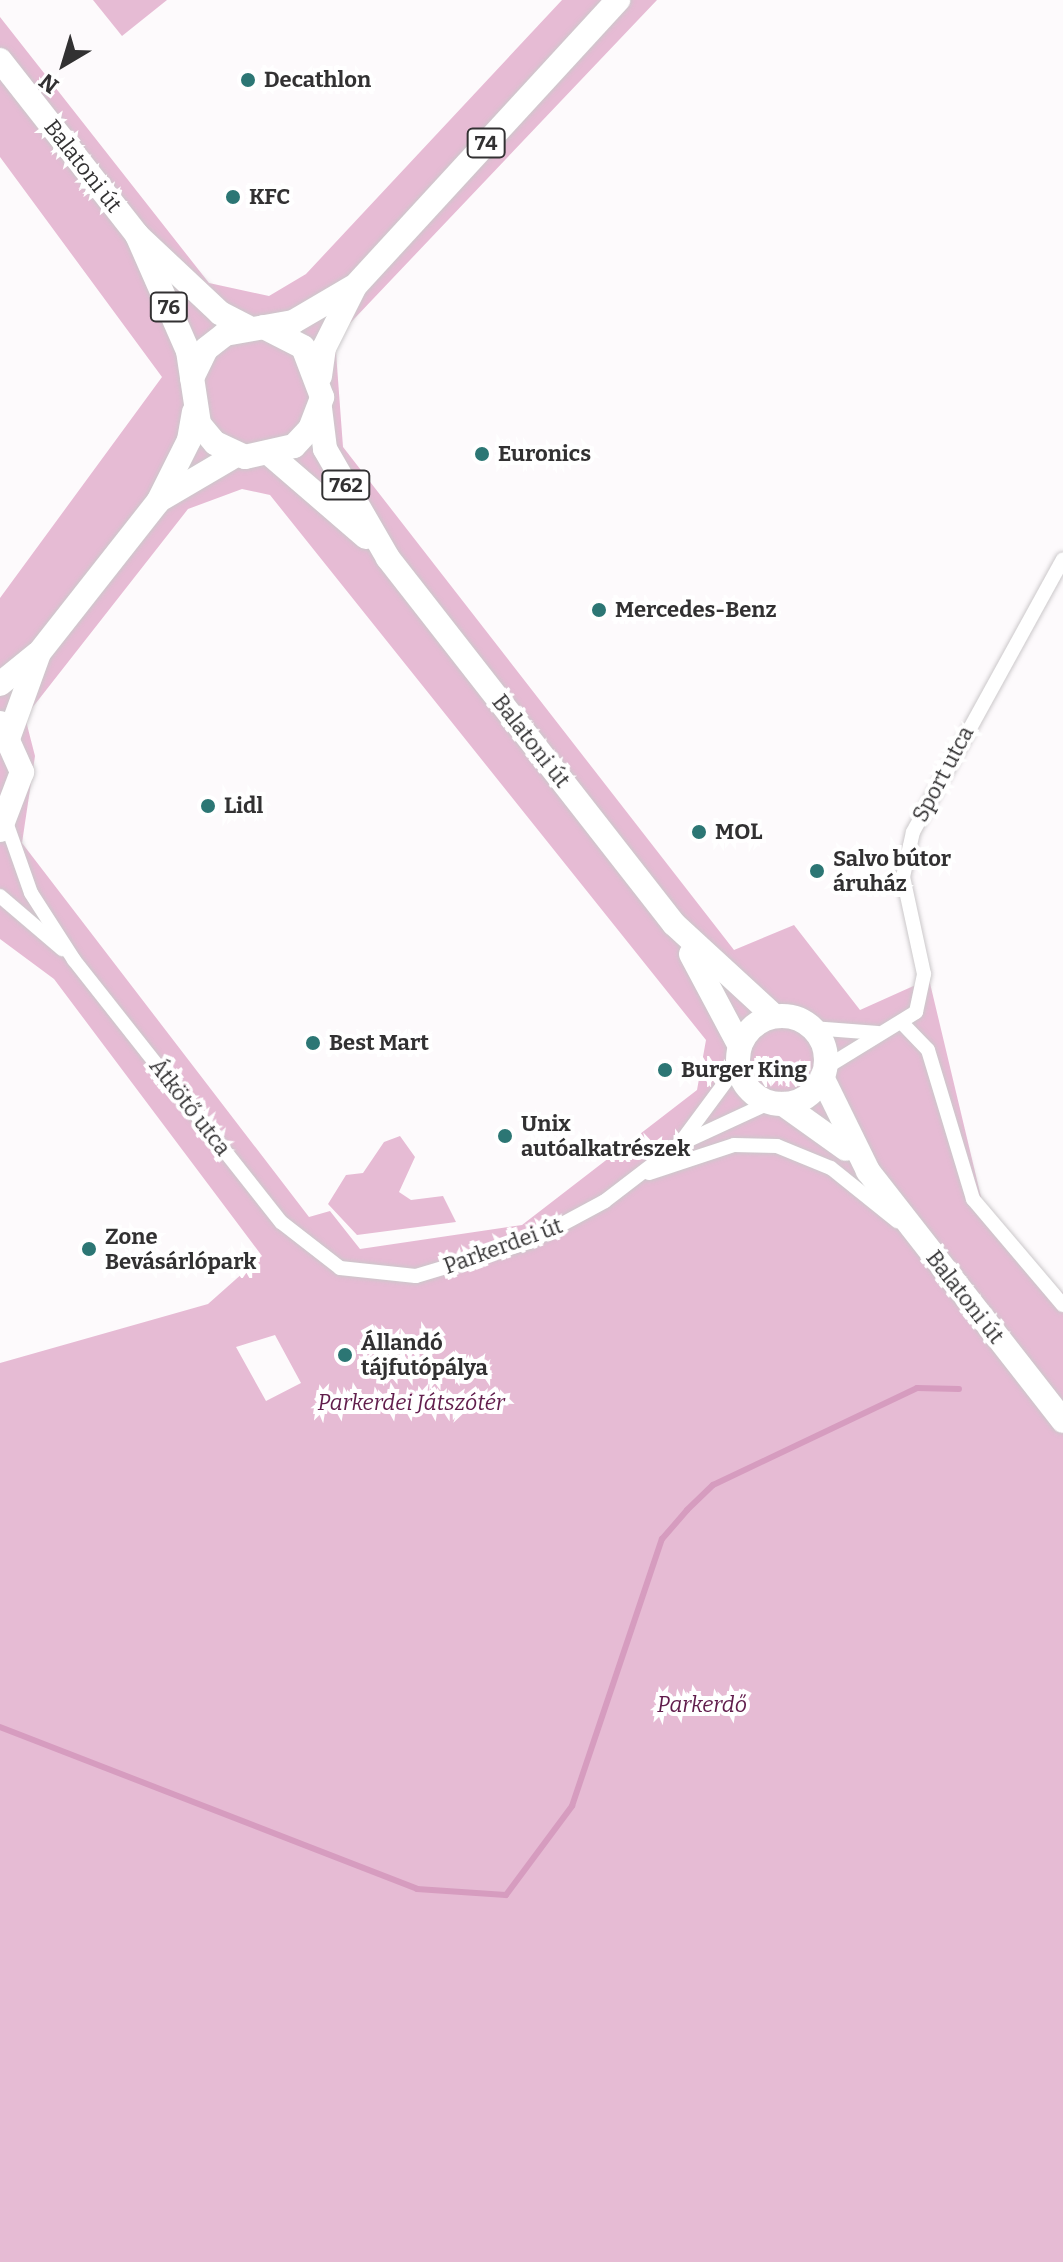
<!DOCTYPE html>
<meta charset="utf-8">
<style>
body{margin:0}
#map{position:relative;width:1063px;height:2262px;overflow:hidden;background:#fdfafc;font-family:Bitter,serif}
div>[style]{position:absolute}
.green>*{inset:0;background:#e6bbd4}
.stream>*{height:6px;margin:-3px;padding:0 3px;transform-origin:3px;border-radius:3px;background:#d69cbf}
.roads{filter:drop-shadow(0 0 2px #cbc8ca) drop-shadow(0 0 2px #cbc8ca)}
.street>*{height:14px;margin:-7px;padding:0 7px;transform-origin:7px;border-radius:7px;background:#fff}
.primary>*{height:24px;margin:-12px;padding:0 12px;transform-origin:12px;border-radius:12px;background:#fff}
.primary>.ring{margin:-12px;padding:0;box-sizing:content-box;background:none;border:24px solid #fff;border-radius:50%}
.dots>*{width:22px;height:22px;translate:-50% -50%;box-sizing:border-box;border:4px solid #fff;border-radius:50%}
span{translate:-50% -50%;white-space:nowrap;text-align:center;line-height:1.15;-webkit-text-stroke:8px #fff;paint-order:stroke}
.shield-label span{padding:2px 6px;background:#fff;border:2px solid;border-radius:6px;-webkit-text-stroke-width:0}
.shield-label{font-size:20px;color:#323132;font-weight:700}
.poi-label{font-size:22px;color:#323132;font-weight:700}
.left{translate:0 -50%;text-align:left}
.street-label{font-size:22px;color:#323132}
.park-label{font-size:22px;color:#611d4c;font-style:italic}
.north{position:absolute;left:24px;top:24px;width:80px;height:80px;-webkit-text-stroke:6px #fff;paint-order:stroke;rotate:218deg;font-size:22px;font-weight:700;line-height:32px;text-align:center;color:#323132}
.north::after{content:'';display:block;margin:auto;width:28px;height:36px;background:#323132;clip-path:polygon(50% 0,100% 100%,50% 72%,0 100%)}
</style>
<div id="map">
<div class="green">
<div style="clip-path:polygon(93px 0,167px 0,122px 36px)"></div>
<div style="clip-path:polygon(evenodd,562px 0,657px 0,335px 339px,343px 447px,734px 950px,794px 925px,860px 1010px,929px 979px,982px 1201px,1026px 1261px,1063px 1293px,1063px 2262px,0 2262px,0 1363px,208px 1304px,262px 1256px,54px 979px,0 939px,0 598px,162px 377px,0 157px,0 17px,209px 283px,269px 296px,306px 274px,562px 0,242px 489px,270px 495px,706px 1040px,697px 1090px,522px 1225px,360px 1249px,330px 1211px,309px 1217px,22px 843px,35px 756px,25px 717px,188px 509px,242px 489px,562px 0,275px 1335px,301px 1383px,266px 1401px,236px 1347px,275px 1335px)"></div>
<div style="clip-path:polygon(400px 1136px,415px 1157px,399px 1192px,411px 1200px,443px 1196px,456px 1222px,357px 1235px,328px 1204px,346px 1175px,363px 1173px,384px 1142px)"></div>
</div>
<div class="stream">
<div style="left:0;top:1727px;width:447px;rotate:21.2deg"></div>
<div style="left:417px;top:1889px;width:89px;rotate:3.9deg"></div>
<div style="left:506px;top:1895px;width:111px;rotate:-53.4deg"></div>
<div style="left:572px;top:1806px;width:282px;rotate:-71.4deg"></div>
<div style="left:662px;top:1539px;width:38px;rotate:-49deg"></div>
<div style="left:687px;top:1510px;width:36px;rotate:-44deg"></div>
<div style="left:713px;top:1485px;width:226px;rotate:-25.4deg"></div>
<div style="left:917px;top:1388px;width:42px;rotate:1.4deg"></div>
</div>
<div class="roads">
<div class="street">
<div style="left:6px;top:822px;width:75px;rotate:70.6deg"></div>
<div style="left:31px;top:893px;width:80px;rotate:57.3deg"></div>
<div style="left:74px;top:960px;width:334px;rotate:51.7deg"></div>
<div style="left:281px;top:1222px;width:75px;rotate:37.9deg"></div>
<div style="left:340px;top:1268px;width:76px;rotate:6deg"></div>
<div style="left:416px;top:1276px;width:118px;rotate:-16.7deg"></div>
<div style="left:529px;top:1242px;width:86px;rotate:-28.3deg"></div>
<div style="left:605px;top:1201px;width:92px;rotate:-37.5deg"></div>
<div style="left:678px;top:1145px;width:102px;rotate:-24.8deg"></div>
<div style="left:0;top:896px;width:82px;rotate:40.5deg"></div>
<div style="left:902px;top:1023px;width:37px;rotate:46deg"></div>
<div style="left:928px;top:1050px;width:156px;rotate:73.2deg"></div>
<div style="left:973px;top:1199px;width:139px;rotate:49.7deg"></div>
<div style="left:812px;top:1028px;width:66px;rotate:4.3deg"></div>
<div style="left:825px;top:1068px;width:107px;rotate:-31.6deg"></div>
<div style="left:916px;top:1012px;width:39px;rotate:-78deg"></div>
<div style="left:924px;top:974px;width:99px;rotate:-102.2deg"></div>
<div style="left:903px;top:877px;width:46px;rotate:-77.5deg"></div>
<div style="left:913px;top:832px;width:311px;rotate:-61.2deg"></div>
<div style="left:684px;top:1138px;width:91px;rotate:-53.5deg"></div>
<div style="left:649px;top:1173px;width:89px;rotate:-18.2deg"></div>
<div style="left:734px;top:1145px;width:43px;rotate:1.3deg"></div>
<div style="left:777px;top:1146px;width:58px;rotate:22.2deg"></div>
<div style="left:831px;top:1168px;width:85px;rotate:38.8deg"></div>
</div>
<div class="primary">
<div style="left:0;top:60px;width:222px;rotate:51.9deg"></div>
<div style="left:137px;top:235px;width:114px;rotate:43.2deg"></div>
<div style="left:220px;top:313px;width:30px;rotate:27deg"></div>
<div style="left:137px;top:235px;width:127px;rotate:66.3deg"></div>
<div style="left:188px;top:351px;width:74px;rotate:81.4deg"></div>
<div style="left:199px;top:424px;width:25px;rotate:50deg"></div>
<div style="left:215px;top:443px;width:33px;rotate:25deg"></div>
<div style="left:245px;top:457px;width:50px;rotate:-12.7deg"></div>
<div style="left:294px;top:446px;width:23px;rotate:-47deg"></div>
<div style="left:310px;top:429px;width:34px;rotate:-69deg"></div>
<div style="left:322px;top:397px;width:53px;rotate:-110.8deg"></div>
<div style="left:303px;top:347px;width:44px;rotate:-152.9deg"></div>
<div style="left:320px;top:376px;width:28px;rotate:-82deg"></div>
<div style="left:324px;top:348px;width:69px;rotate:-63.4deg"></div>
<div style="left:355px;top:286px;width:389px;rotate:-47.4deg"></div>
<div style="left:192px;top:378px;width:32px;rotate:-64deg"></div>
<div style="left:206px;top:349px;width:24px;rotate:-38deg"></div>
<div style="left:225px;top:334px;width:69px;rotate:-10deg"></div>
<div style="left:293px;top:322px;width:69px;rotate:-30.3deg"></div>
<div style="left:320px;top:408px;width:41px;rotate:83deg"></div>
<div style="left:325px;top:449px;width:126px;rotate:60deg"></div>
<div style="left:388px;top:558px;width:464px;rotate:52deg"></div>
<div style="left:674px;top:924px;width:136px;rotate:42.6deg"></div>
<div style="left:272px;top:456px;width:124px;rotate:40.8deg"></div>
<div style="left:163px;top:498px;width:85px;rotate:-30.5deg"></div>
<div style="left:0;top:684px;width:48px;rotate:-39deg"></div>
<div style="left:0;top:723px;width:54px;rotate:65.8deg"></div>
<div style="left:22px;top:772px;width:62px;rotate:110.8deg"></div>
<div style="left:9px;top:736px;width:88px;rotate:-70.1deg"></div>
<div style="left:39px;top:653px;width:192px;rotate:-51.8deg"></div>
<div style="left:158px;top:502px;width:69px;rotate:-63.4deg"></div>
<div style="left:189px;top:440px;width:28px;rotate:-80deg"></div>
<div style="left:691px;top:954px;width:104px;rotate:62deg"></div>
<div class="ring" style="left:738px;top:1016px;width:64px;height:64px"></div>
<div style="left:822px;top:1077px;width:105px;rotate:63.9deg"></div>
<div style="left:868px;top:1171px;width:317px;rotate:52deg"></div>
<div style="left:783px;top:1104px;width:77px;rotate:35.5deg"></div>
</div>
</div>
<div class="dots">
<div style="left:248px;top:80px;background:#2c7674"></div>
<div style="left:233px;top:197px;background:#2c7674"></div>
<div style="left:482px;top:454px;background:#2c7674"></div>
<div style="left:599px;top:610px;background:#2c7674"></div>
<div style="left:208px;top:806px;background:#2c7674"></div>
<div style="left:699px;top:832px;background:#2c7674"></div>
<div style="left:817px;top:871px;background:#2c7674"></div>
<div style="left:313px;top:1043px;background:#2c7674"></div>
<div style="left:665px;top:1070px;background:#2c7674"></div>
<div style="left:505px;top:1136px;background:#2c7674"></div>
<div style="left:89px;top:1249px;background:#2c7674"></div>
<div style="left:345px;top:1355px;background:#2c7674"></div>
</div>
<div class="shield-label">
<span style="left:486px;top:143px">74</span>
<span style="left:169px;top:307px">76</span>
<span style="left:346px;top:485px">762</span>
</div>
<div class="poi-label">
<span class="left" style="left:264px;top:80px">Decathlon</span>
<span class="left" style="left:249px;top:197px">KFC</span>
<span class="left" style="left:498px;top:454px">Euronics</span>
<span class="left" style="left:615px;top:610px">Mercedes-Benz</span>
<span class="left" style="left:224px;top:806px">Lidl</span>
<span class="left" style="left:715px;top:832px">MOL</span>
<span class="left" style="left:833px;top:871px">Salvo bútor<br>áruház</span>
<span class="left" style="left:329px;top:1043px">Best Mart</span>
<span class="left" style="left:681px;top:1070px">Burger King</span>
<span class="left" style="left:521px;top:1136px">Unix<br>autóalkatrészek</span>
<span class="left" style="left:105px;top:1249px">Zone<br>Bevásárlópark</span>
<span class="left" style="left:361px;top:1355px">Állandó<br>tájfutópálya</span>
</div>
<div class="street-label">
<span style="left:83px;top:166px;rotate:52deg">Balatoni út</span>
<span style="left:531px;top:741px;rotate:52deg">Balatoni út</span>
<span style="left:943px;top:774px;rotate:-62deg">Sport utca</span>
<span style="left:190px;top:1107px;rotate:52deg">Átkötő utca</span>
<span style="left:503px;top:1246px;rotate:-20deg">Parkerdei út</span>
<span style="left:965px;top:1297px;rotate:52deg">Balatoni út</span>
</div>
<div class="park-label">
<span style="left:411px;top:1403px">Parkerdei Játszótér</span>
<span style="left:702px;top:1705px">Parkerdő</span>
</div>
<div class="north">N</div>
</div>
